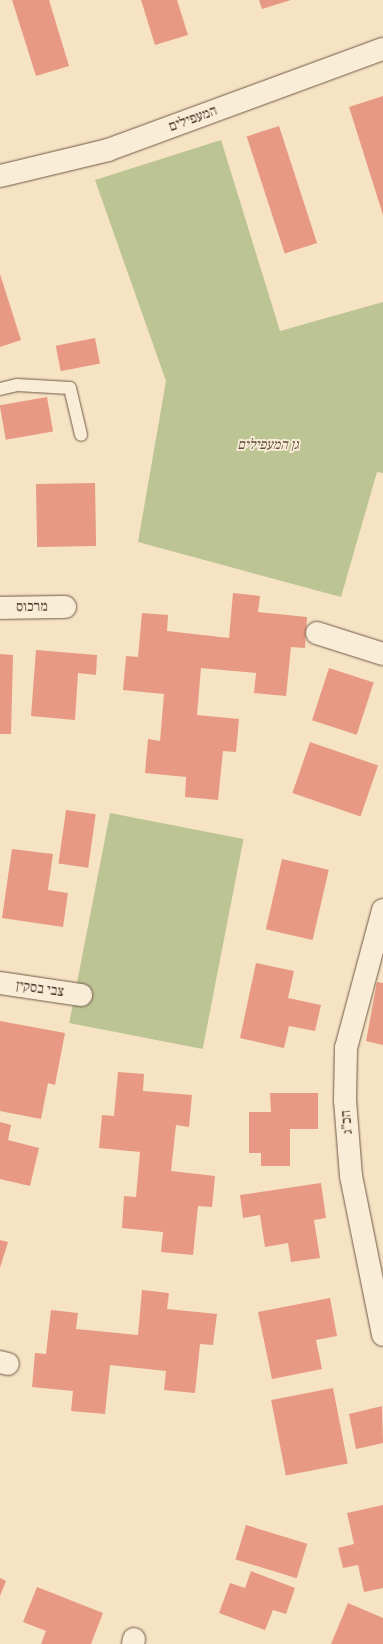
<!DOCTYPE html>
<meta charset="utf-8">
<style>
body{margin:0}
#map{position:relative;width:383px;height:1644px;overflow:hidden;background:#f6e3c3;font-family:"IM FELL French Canon","Frank Ruhl Libre",serif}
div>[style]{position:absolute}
.green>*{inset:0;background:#bcc494;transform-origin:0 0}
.building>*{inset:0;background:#e79984;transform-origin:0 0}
.roads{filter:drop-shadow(0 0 1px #705847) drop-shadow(0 0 1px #705847)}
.service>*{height:12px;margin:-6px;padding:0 6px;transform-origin:6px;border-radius:6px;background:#f9edd8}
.minor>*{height:22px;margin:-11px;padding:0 11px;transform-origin:11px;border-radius:11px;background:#f9edd8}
span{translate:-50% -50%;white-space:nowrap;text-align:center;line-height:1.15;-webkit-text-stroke:3.5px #f9edd8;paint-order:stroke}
.street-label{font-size:14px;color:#442a1e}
.park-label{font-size:14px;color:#62503c;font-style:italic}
</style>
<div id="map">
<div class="green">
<div style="clip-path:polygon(221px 140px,280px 331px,383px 302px,383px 473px,377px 472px,341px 597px,138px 542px,166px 381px,95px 180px)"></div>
<div style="left:110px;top:813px;width:136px;height:214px;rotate:11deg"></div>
</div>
<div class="building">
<div style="clip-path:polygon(12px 0,49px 0,69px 66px,36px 76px)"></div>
<div style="clip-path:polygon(141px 0,177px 0,188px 35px,155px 45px)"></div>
<div style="clip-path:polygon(259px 0,291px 0,262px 9px)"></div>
<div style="clip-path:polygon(383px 96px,383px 215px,349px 107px)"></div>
<div style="left:279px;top:126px;width:123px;height:34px;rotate:72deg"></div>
<div style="clip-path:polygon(0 274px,21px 340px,0 347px)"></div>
<div style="left:95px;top:338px;width:26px;height:40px;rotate:79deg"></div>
<div style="left:47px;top:397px;width:35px;height:48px;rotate:80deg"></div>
<div style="left:95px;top:483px;width:63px;height:59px;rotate:89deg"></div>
<div style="clip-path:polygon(233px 593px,260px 596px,258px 612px,307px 617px,305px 648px,291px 647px,286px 696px,254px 693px,256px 673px,201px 668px,197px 715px,239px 719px,236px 752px,223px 751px,218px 800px,185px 797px,186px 777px,145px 773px,148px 739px,160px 741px,164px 694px,123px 690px,126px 656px,138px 657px,142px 613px,168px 615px,167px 631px,229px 638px)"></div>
<div style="clip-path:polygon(36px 650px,97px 655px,96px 675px,78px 673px,75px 720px,31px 716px)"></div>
<div style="clip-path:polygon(0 654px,13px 655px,11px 734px,0 734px)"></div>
<div style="left:329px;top:668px;width:47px;height:55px;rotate:18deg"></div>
<div style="left:310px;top:742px;width:72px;height:54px;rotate:19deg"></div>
<div style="left:66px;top:810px;width:30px;height:54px;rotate:8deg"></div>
<div style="clip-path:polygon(12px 849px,53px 854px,48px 890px,68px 893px,63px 927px,2px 918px)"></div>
<div style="left:282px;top:859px;width:48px;height:72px;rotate:13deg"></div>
<div style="clip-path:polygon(256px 963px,294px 971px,288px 998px,321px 1005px,315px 1031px,289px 1026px,284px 1048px,240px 1038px)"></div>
<div style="clip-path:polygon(377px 982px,383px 983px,383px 1045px,366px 1041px)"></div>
<div style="clip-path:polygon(0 1021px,65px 1033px,55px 1085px,48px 1083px,41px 1119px,0 1111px)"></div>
<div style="clip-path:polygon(118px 1072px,144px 1074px,143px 1091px,192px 1095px,189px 1127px,176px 1125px,171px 1171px,215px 1176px,212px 1207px,198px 1206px,193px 1255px,161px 1252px,163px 1232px,122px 1228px,124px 1196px,136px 1197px,140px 1152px,99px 1148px,102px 1115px,114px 1116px)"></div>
<div style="clip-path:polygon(270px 1093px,318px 1093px,318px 1129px,290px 1129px,290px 1166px,261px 1166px,261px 1153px,249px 1153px,249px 1112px,271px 1112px)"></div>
<div style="clip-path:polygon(0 1122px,11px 1125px,8px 1140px,39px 1148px,30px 1186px,0 1179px)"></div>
<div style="clip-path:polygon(321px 1183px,326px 1218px,314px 1220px,320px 1258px,291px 1262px,288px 1243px,265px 1247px,260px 1215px,243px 1218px,240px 1195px)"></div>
<div style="clip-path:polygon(0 1240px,8px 1242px,0 1268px)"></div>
<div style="clip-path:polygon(142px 1290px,169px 1293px,167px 1309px,217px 1314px,213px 1345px,200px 1344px,195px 1393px,164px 1390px,166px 1371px,110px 1365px,105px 1414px,71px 1411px,73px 1391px,32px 1387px,35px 1353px,46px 1354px,51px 1310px,78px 1313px,76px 1329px,138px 1335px)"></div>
<div style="clip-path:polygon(330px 1298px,337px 1336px,316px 1340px,322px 1369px,272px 1379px,258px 1312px)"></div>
<div style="left:333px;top:1388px;width:77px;height:63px;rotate:79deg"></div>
<div style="clip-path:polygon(382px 1406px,383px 1443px,356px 1449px,349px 1414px)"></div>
<div style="clip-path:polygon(383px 1505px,383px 1588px,364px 1592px,358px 1565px,343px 1568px,338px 1548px,354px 1544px,347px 1513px)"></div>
<div style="left:246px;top:1525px;width:64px;height:36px;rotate:17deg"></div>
<div style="clip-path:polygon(251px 1571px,295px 1588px,286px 1614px,273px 1610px,265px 1630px,219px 1613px,230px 1583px,245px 1588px)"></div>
<div style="clip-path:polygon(0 1578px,6px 1581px,0 1596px)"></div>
<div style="clip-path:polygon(37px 1587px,103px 1613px,91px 1644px,41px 1644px,46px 1631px,23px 1622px)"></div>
<div style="clip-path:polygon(348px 1603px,383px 1618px,383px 1644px,331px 1644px)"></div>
</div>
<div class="roads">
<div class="service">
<div style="left:0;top:389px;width:17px;rotate:-13deg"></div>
<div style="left:17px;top:385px;width:53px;rotate:3.2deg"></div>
<div style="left:70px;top:388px;width:48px;rotate:76.8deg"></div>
</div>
<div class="minor">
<div style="left:0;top:176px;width:111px;rotate:-13.5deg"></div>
<div style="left:108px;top:150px;width:293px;rotate:-20.2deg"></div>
<div style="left:0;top:608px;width:65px;rotate:-0.9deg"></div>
<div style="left:317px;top:633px;width:69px;rotate:17.7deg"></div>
<div style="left:383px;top:910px;width:143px;rotate:105deg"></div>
<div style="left:346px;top:1048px;width:52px;rotate:91.1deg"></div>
<div style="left:345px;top:1100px;width:76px;rotate:85.5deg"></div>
<div style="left:351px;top:1176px;width:162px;rotate:78.6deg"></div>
<div style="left:0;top:983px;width:82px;rotate:8.4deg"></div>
<div style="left:0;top:1362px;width:8px;rotate:14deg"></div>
<div style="left:133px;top:1644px;width:5px;rotate:-79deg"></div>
</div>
</div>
<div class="street-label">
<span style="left:193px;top:119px;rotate:-20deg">המעפילים</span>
<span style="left:32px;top:607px;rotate:-1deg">מרכוס</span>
<span style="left:40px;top:989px;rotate:8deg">צבי בסקין</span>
<span style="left:347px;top:1122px;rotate:-95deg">הכ"ג</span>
</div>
<div class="park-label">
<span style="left:268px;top:445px">גן המעפילים</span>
</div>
</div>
